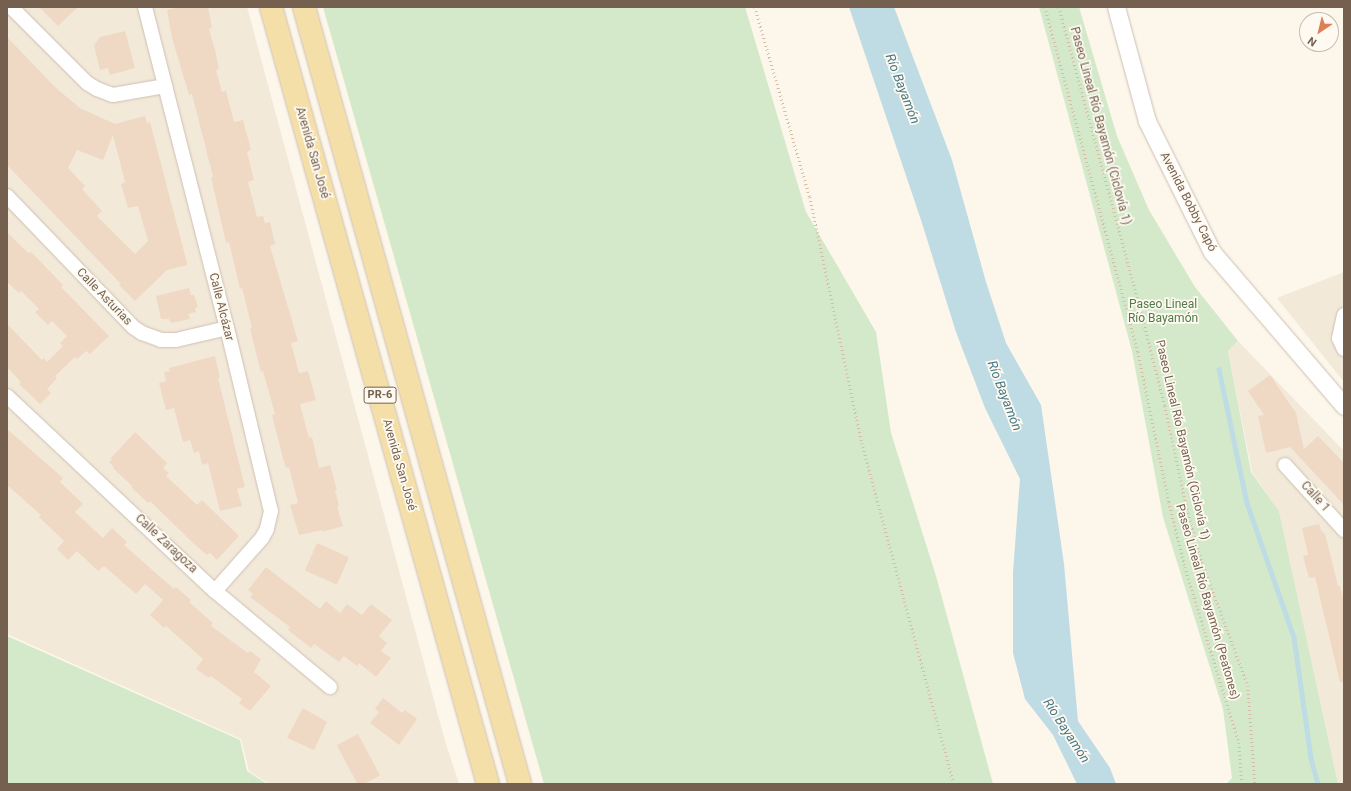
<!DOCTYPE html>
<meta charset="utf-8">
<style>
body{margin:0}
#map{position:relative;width:1351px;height:791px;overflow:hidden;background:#fcf6eb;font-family:Roboto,sans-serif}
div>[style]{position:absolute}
.residential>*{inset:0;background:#f3e9d9}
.green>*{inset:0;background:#d3e9c9}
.water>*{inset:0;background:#bfdce5}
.stream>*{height:4.5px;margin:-2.25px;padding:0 2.25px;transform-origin:2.25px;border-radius:2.25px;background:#bfdce5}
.building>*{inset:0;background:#efd9c4;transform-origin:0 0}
.path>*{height:2.5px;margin-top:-1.25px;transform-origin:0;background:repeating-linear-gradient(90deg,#d5bca6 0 1px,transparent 0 4px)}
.roads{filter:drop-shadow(0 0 1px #cdbfb1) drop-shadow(0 0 1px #cdbfb1)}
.minor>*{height:14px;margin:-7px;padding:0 7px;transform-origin:7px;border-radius:7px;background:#fff}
.tertiary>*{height:17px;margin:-8.5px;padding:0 8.5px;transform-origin:8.5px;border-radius:8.5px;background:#fff}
.primary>*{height:22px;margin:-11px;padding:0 11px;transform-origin:11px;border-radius:11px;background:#f5dfa8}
span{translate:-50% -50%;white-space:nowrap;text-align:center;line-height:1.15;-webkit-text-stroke:3.5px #fefaf1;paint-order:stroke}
.shield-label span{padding:1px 3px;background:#fefaf1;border:1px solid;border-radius:3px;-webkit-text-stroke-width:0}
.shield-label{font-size:11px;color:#75604f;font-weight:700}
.street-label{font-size:12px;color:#75604f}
.park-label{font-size:12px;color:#527a47}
.water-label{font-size:13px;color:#497887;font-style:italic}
.frame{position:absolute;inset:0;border:8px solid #75604f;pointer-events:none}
.north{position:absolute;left:1299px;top:12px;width:40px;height:40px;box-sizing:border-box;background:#fefaf1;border:1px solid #c7bcb0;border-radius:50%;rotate:215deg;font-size:11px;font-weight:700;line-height:16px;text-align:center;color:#75604f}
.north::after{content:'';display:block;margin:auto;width:14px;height:18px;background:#dd8058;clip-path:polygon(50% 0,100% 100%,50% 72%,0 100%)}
</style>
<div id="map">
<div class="residential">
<div style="clip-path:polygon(7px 7px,247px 7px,445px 741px,459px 784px,269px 784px,249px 771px,241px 739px,7px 634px)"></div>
<div style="clip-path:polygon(1344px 272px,1344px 382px,1277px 298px)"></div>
<div style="clip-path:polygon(1238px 341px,1344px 451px,1344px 784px,1338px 784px,1279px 511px,1252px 472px,1228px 351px)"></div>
</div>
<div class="green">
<div style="clip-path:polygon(323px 7px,745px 7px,806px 212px,876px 332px,891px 433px,936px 576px,993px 784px,544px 784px)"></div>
<div style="clip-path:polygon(1039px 7px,1079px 7px,1117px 136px,1149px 210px,1195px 287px,1238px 341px,1228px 351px,1251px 472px,1279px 511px,1338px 784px,1226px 784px,1232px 778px,1223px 709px,1163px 517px,1132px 351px)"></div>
<div style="clip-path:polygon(7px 636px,240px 740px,247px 771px,267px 784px,7px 784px)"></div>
</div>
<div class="water">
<div style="clip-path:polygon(849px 7px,894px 7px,952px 160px,986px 282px,1006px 343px,1041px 405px,1064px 564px,1078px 721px,1110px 768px,1116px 784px,1077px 784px,1053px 735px,1025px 699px,1013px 653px,1013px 572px,1020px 479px,985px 408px,956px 332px,921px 220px)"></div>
</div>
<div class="stream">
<div style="left:1219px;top:369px;width:137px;rotate:78.2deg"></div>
<div style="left:1247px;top:503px;width:142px;rotate:70.7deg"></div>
<div style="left:1294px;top:637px;width:122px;rotate:82deg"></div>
<div style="left:1311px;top:758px;width:27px;rotate:75deg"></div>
</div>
<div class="building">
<div style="clip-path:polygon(39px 7px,78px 7px,58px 26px)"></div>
<div style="clip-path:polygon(180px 7px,208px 7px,212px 28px,209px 29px,216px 54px,219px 69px,216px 70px,222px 92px,226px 91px,234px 122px,243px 120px,251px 150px,247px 152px,254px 180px,248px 182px,257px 217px,263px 216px,265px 223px,270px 222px,275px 244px,270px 246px,298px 341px,291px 343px,299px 373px,308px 371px,316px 400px,300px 404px,309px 438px,312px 437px,319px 468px,330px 465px,337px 490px,335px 490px,339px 506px,337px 507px,343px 526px,322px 532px,323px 530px,299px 535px,290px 505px,298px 503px,289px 467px,286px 468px,284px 462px,272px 415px,275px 414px,263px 371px,261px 372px,250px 329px,252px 328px,242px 288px,240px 289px,229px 242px,226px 243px,211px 177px,213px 177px,192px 94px,189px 95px,172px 38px,167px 10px)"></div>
<div style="clip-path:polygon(125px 31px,135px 68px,110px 75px,108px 68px,100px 70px,94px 45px,100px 37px)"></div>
<div style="clip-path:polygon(evenodd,7px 37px,56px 88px,80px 108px,115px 124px,145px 116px,147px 123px,150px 122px,187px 263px,187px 265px,167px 270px,135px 301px,119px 285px,121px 284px,7px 165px,7px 37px,113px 135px,125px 182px,121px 184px,128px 208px,138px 206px,148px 241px,135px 254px,97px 216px,102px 211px,82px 189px,85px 186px,68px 168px,77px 150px,103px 160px,113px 135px)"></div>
<div style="clip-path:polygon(7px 232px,24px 249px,29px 253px,31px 252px,39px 260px,63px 285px,61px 287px,66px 292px,109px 336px,90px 354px,86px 351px,77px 359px,75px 357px,55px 376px,57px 378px,47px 389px,51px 393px,40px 404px,19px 384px,21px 382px,7px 367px,7px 324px,42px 360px,44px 358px,47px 362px,63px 346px,60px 343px,67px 336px,52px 321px,48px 325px,35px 312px,39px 309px,21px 291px,19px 293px,7px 282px)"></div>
<div style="clip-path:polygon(189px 288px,191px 295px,194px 295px,198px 307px,195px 308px,196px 312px,188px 314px,190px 319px,171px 323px,169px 319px,161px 319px,156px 296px)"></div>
<div style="clip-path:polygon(215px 356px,220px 378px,218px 378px,245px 487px,237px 489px,242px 506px,220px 511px,208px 463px,202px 465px,199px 451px,194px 453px,190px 440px,183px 442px,174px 408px,166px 410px,159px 383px,166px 381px,164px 372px,170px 371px,169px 368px)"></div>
<div style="clip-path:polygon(1270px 375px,1296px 413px,1304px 449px,1318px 436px,1344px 463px,1344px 505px,1290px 447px,1266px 453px,1258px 416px,1264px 415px,1248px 391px)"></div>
<div style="clip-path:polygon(7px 429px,63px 478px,60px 482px,83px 504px,75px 512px,103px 538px,112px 528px,127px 542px,124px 545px,174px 589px,176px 587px,191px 600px,189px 602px,213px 623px,211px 626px,248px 653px,250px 651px,261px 659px,254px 672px,271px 686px,250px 711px,239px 703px,242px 699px,211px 676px,209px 678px,196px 669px,203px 659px,166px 626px,164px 628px,150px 615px,163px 600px,145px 584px,136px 594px,104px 566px,98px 571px,77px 551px,68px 560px,57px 549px,64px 541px,39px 517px,41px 515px,7px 485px)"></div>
<div style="clip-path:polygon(135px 432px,167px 463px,163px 468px,169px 473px,166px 476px,197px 505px,202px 500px,239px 536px,217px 560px,210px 553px,207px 555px,194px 544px,150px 501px,148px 503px,131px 487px,132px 486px,113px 468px,114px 467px,109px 462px,112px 460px,110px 459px)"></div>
<div style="clip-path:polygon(1319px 524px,1321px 530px,1325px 534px,1338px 586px,1340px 586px,1344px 601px,1344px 682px,1340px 682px,1315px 577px,1309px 578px,1303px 556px,1308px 555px,1302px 528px)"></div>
<div style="left:317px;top:543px;width:35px;height:30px;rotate:24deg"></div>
<div style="clip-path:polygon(266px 567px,320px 609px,326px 601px,340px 613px,347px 604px,362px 615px,371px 604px,392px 620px,379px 636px,387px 643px,381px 651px,391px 658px,376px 677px,359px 663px,357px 666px,344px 656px,339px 662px,314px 644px,311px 648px,288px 630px,290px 627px,250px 597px,253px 594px,248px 590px)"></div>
<div style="clip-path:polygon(383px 698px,402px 713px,405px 710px,417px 719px,399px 745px,370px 723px,379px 712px,375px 709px)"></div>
<div style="clip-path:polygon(303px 708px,327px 722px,314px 750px,287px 738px)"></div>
<div style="left:358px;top:734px;width:47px;height:24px;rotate:62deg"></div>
</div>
<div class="path">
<div style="left:755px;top:7px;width:198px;rotate:73.9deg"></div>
<div style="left:810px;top:197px;width:251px;rotate:78.1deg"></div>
<div style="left:862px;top:443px;width:353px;rotate:74.9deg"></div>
<div style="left:1045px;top:7px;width:357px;rotate:74.9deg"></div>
<div style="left:1138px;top:352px;width:153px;rotate:78.3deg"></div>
<div style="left:1169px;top:502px;width:67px;rotate:76.2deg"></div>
<div style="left:1185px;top:567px;width:184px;rotate:72.9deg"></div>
<div style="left:1239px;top:743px;width:41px;rotate:85.8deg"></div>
<div style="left:1059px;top:7px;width:327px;rotate:74.9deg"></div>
<div style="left:1144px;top:323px;width:86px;rotate:75.8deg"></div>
<div style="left:1165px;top:406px;width:105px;rotate:77.9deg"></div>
<div style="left:1187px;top:509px;width:55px;rotate:74.2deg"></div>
<div style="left:1202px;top:562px;width:132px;rotate:69.6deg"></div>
<div style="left:1248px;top:686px;width:98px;rotate:85.9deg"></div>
</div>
<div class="roads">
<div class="minor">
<div style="left:11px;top:7px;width:107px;rotate:45deg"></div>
<div style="left:87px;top:83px;width:12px;rotate:31deg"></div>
<div style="left:97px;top:89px;width:17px;rotate:21deg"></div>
<div style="left:113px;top:95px;width:53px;rotate:-9.8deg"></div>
<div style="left:145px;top:7px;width:331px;rotate:75.7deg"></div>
<div style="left:227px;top:328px;width:188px;rotate:76.5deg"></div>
<div style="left:271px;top:511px;width:18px;rotate:103deg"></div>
<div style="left:267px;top:529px;width:10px;rotate:119deg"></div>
<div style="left:262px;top:538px;width:71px;rotate:131.6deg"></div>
<div style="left:7px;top:196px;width:182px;rotate:46.1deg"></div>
<div style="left:133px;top:327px;width:11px;rotate:34deg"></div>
<div style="left:142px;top:333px;width:20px;rotate:20deg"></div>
<div style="left:161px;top:340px;width:15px"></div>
<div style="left:176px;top:340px;width:52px;rotate:-13.2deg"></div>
<div style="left:1344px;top:315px;width:24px;rotate:102deg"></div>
<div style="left:1339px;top:338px;width:12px;rotate:66deg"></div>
<div style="left:7px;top:396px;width:285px;rotate:43.2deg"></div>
<div style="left:215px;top:591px;width:150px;rotate:39.9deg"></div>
<div style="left:1285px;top:465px;width:88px;rotate:47.8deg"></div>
</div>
<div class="tertiary">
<div style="left:1116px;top:7px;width:118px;rotate:74.8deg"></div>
<div style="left:1147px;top:121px;width:146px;rotate:63.6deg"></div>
<div style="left:1212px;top:252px;width:203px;rotate:49.4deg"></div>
</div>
<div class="primary">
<div style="left:271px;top:7px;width:807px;rotate:74.4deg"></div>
<div style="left:304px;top:7px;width:806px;rotate:74.46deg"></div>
</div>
</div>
<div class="shield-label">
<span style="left:380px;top:395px">PR-6</span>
</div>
<div class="street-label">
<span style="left:1100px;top:126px;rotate:75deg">Paseo Lineal Río Bayamón (Ciclovía 1)</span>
<span style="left:312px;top:153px;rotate:74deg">Avenida San José</span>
<span style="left:1188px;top:202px;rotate:63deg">Avenida Bobby Capó</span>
<span style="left:104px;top:297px;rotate:46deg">Calle Asturias</span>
<span style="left:221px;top:307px;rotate:76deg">Calle Alcázar</span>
<span style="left:1182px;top:440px;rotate:77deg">Paseo Lineal Río Bayamón (Ciclovía 1)</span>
<span style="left:399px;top:465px;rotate:74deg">Avenida San José</span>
<span style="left:1315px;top:497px;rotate:48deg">Calle 1</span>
<span style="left:166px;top:544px;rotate:43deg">Calle Zaragoza</span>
<span style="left:1207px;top:602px;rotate:74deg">Paseo Lineal Río Bayamón (Peatones)</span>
</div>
<div class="park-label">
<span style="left:1163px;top:312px">Paseo Lineal<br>Río Bayamón</span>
</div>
<div class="water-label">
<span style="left:902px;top:89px;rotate:69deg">Río Bayamón</span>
<span style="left:1004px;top:396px;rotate:69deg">Río Bayamón</span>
<span style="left:1066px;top:731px;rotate:57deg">Río Bayamón</span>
</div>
<div class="frame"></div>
<div class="north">N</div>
</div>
